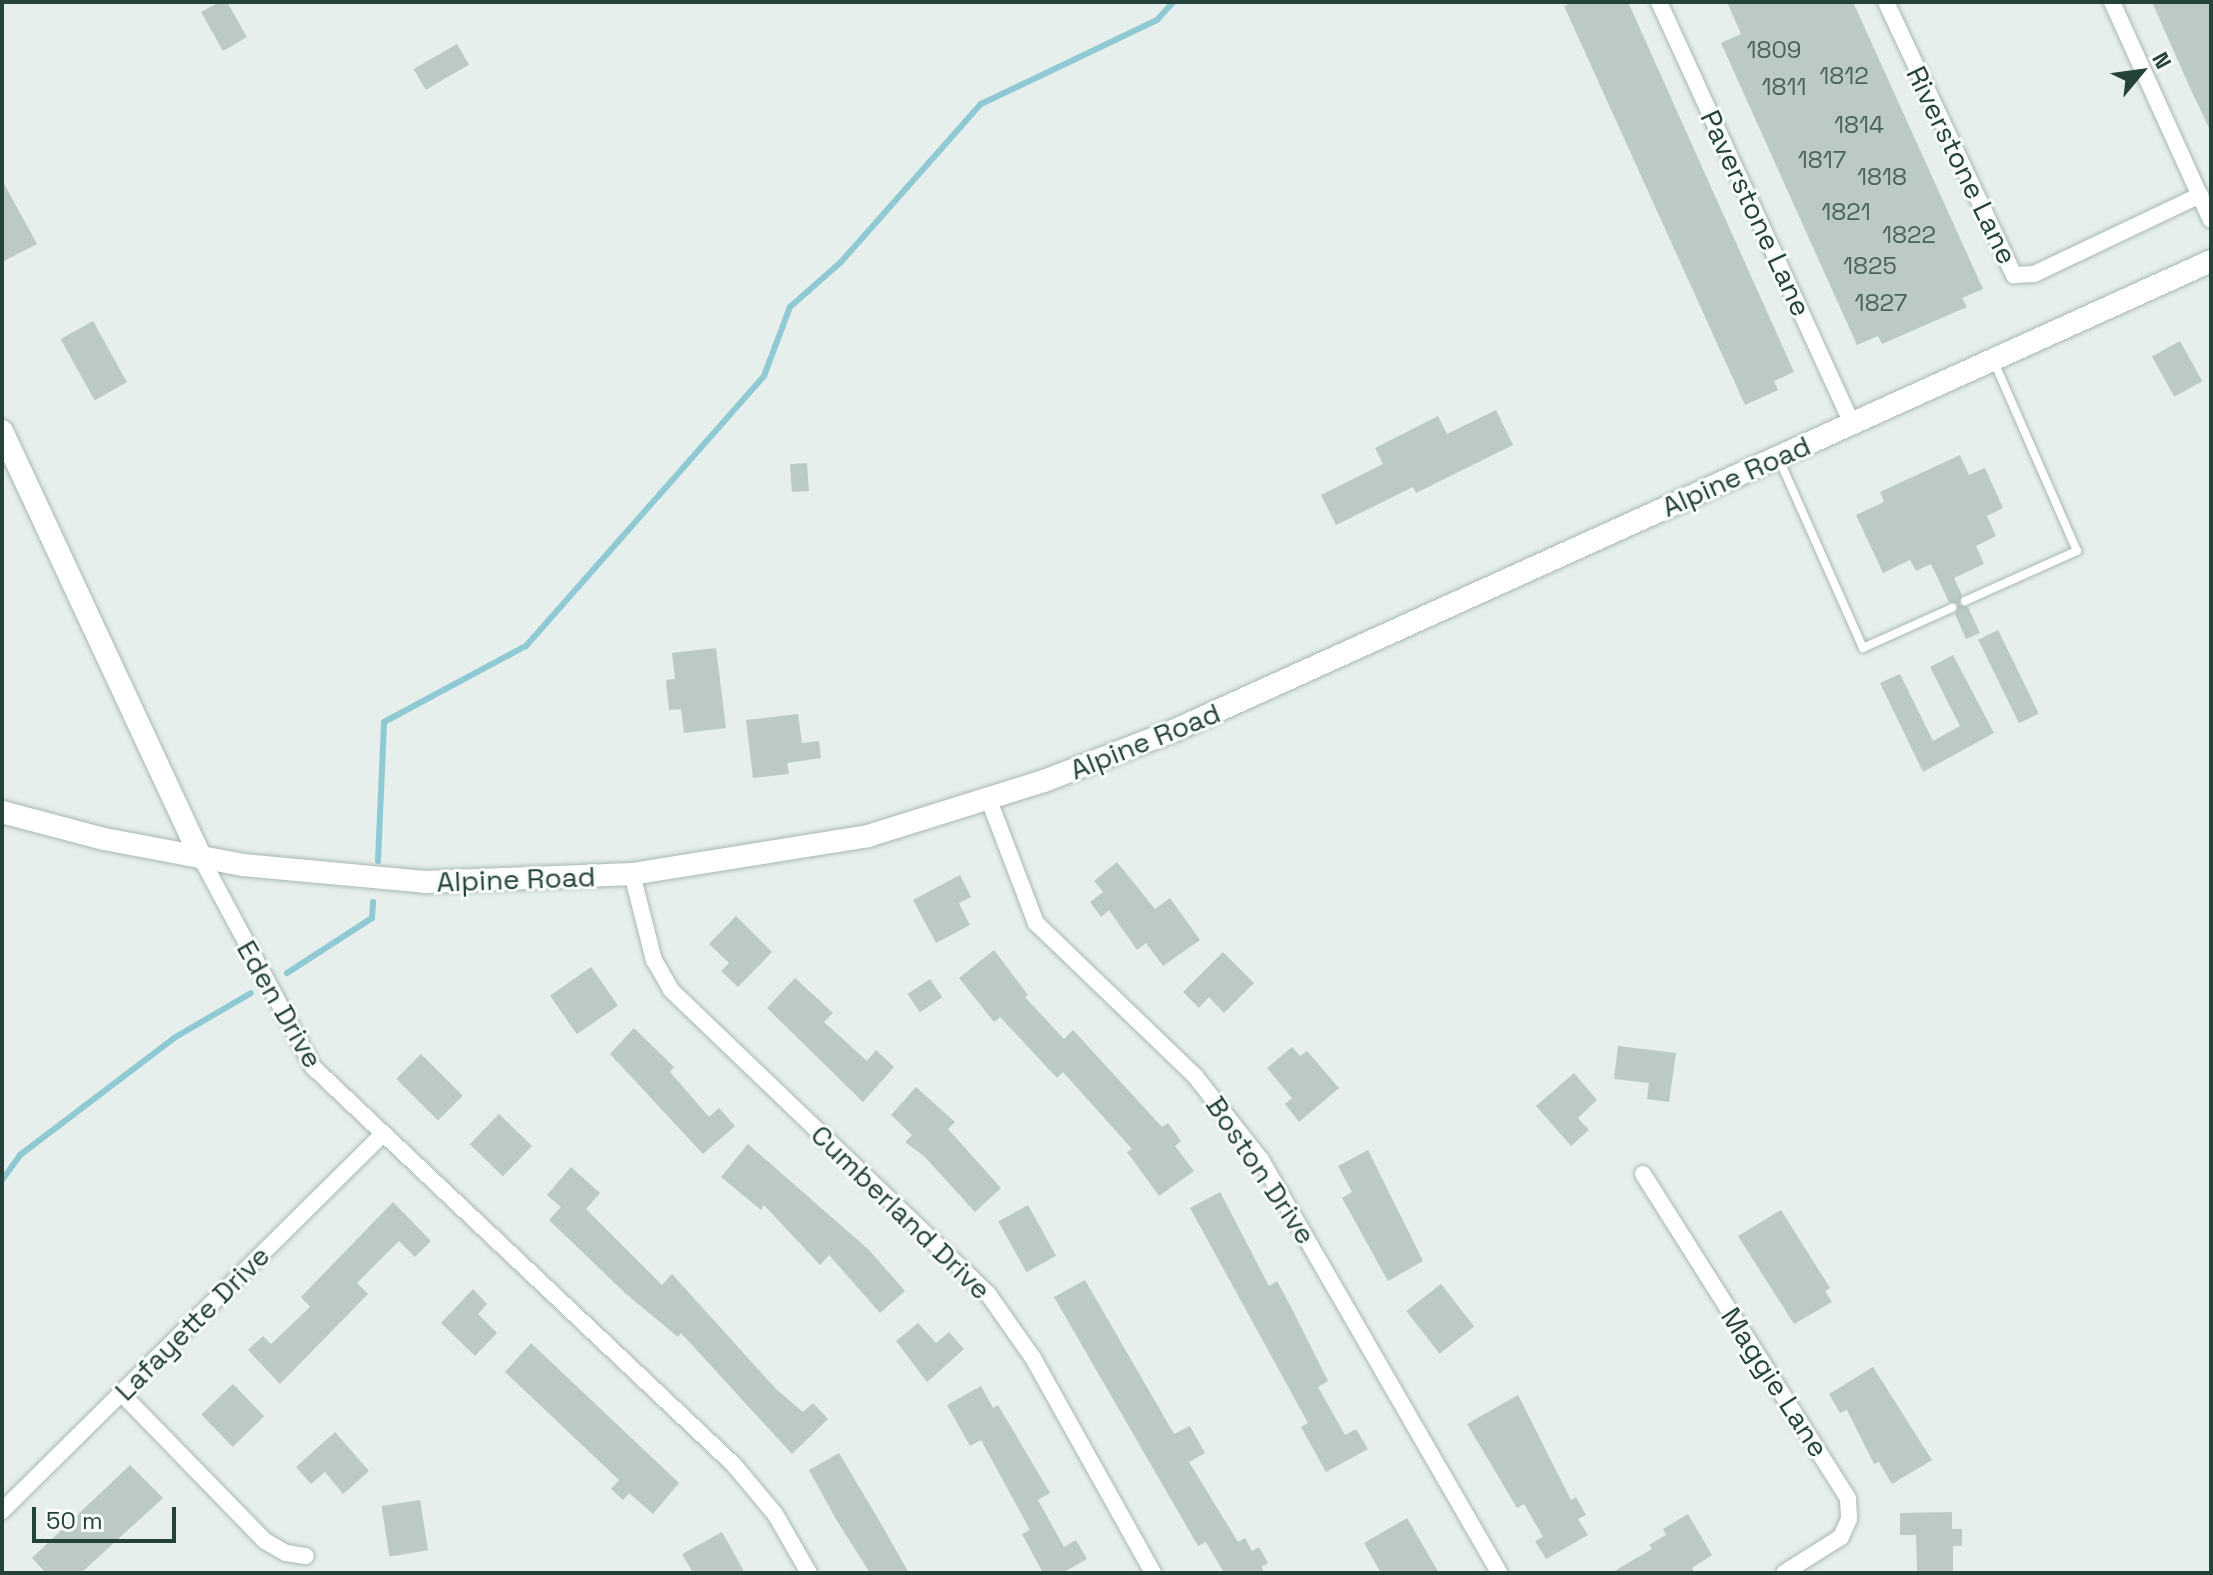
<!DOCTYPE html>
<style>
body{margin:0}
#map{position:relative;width:2213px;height:1575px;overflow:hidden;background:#e6efeb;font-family:"Space Grotesk",sans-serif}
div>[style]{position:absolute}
.stream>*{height:6px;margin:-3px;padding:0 3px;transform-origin:3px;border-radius:3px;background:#8ec9d4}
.building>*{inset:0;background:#bbcac4;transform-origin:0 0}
.roads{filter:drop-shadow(0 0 2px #a8b8b2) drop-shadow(0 0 2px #a8b8b2)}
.lane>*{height:8px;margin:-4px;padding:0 4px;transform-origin:4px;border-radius:4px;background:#fff}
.street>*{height:16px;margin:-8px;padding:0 8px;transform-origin:8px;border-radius:8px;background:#fff}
.secondary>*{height:22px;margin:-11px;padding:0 11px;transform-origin:11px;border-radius:11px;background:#fff}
span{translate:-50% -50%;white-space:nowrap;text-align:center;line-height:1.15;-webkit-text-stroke:6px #f7fbf9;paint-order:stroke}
.number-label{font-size:24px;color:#4a645c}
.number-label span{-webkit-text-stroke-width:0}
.street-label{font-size:28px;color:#24423a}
.frame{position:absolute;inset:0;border:4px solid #24423a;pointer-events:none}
.north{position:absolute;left:2101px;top:32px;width:80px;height:80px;-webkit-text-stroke:6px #f7fbf9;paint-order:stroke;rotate:61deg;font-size:22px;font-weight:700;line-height:32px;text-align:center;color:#24423a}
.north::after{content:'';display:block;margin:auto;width:28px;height:36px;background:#24423a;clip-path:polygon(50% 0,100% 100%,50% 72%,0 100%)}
.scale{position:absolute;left:32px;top:1507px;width:144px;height:36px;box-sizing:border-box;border:4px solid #24423a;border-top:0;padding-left:10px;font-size:24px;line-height:28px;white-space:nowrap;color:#24423a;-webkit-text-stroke:6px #f7fbf9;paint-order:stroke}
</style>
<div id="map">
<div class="stream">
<div style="left:378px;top:861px;width:139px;rotate:-87.5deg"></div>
<div style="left:384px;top:722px;width:161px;rotate:-28.2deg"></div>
<div style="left:526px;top:646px;width:360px;rotate:-48.6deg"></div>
<div style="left:764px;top:376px;width:74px;rotate:-69.4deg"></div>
<div style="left:790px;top:307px;width:68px;rotate:-41.4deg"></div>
<div style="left:841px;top:262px;width:211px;rotate:-48.5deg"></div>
<div style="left:981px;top:104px;width:195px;rotate:-25.5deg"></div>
<div style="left:1157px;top:20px;width:24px;rotate:-48deg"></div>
<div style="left:287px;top:973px;width:101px;rotate:-32.9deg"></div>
<div style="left:372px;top:918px;width:16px;rotate:-86deg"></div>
<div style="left:2px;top:1180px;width:31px;rotate:-54deg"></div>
<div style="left:20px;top:1155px;width:193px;rotate:-37.2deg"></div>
<div style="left:174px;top:1038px;width:89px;rotate:-30.3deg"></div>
</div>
<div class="building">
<div style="clip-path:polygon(220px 2px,227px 2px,247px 37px,223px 51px,201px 12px)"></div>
<div style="clip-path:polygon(1574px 2px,1628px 2px,1794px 372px,1774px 381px,1778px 390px,1745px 405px,1564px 6px)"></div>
<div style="clip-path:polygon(1727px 2px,1853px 2px,1983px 289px,1962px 298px,1967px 307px,1882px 344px,1878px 336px,1857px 345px,1721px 43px,1741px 34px)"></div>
<div style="clip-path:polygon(2152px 2px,2211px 2px,2211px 132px,2191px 90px)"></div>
<div style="left:457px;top:44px;width:24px;height:50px;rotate:60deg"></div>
<div style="clip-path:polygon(2px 180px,37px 244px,2px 262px)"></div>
<div style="left:93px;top:321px;width:70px;height:37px;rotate:61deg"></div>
<div style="left:2180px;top:341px;width:46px;height:32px;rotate:61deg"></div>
<div style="clip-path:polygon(1496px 410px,1513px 445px,1416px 493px,1413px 487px,1336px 525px,1321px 495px,1383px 464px,1375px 448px,1438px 416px,1447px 434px)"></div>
<div style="clip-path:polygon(1960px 455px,1969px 475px,1985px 468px,2003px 508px,1987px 516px,1996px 536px,1976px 546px,1984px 564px,1954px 578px,1962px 595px,1959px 605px,1968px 607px,1980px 633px,1966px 639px,1955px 614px,1958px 604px,1949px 602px,1931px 564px,1916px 571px,1910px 560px,1883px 573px,1856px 515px,1884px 502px,1880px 492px)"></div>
<div style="left:807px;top:463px;width:28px;height:17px;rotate:86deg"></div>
<div style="left:1998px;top:630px;width:93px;height:22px;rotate:64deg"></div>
<div style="clip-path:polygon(716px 648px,726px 728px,684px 733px,681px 709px,669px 710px,666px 680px,675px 679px,672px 653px)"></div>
<div style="clip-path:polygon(1953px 655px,1994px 733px,1923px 772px,1880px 683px,1900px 674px,1933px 741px,1960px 726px,1930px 667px)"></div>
<div style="clip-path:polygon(798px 714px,802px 743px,819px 741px,821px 758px,787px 763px,789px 774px,753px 778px,746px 720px)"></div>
<div style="clip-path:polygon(1117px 862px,1155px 909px,1170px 898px,1200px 940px,1163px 966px,1146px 943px,1137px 950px,1109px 910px,1101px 917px,1090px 902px,1103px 892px,1094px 881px)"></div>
<div style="clip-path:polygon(960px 875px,971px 897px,959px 903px,970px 925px,936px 943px,913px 900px)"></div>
<div style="clip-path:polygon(736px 916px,772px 952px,738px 987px,721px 971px,729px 963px,709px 944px)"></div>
<div style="clip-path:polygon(994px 950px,1028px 995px,1025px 997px,1064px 1039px,1073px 1030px,1162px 1127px,1168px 1123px,1181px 1141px,1175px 1146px,1194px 1171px,1159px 1196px,1127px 1152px,1132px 1149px,1063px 1072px,1057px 1078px,1000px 1017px,994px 1022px,959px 978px)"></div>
<div style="clip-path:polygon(1223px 952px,1254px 983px,1224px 1013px,1209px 997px,1199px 1008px,1183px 992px)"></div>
<div style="left:591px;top:967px;width:47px;height:50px;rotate:55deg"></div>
<div style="clip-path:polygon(795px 978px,833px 1013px,824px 1022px,867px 1061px,876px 1050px,894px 1067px,863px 1102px,767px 1008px)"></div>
<div style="left:930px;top:979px;width:22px;height:27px;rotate:56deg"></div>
<div style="clip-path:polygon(634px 1028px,674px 1067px,670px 1072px,709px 1117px,719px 1108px,735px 1126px,703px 1154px,610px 1054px)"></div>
<div style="clip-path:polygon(1618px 1046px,1676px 1053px,1669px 1102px,1647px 1099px,1649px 1083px,1614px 1079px)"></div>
<div style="clip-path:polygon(1292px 1047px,1300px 1056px,1307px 1051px,1339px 1088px,1299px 1122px,1285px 1104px,1292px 1098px,1267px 1068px)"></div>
<div style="left:421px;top:1054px;width:59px;height:35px;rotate:45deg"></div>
<div style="clip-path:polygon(1574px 1073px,1597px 1100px,1578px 1118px,1589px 1130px,1571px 1146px,1536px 1106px)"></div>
<div style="clip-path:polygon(916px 1087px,955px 1122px,948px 1129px,1001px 1188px,975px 1212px,924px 1156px,905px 1142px,912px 1135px,891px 1115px)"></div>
<div style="left:499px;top:1114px;width:46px;height:42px;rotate:44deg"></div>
<div style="clip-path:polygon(748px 1144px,869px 1250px,905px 1291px,880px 1313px,829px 1255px,820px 1265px,764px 1205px,761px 1210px,721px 1177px)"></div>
<div style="clip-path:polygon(1368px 1150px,1423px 1261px,1388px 1281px,1342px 1198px,1352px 1192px,1338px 1166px)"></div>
<div style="clip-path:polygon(571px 1167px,600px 1193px,586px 1209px,662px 1285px,672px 1274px,776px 1389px,803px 1412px,813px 1403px,828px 1419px,792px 1454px,681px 1333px,678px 1337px,625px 1293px,549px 1220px,561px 1207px,547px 1195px)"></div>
<div style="clip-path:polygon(1220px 1192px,1269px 1286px,1277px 1281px,1291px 1307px,1328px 1381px,1318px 1387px,1345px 1435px,1356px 1429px,1368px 1449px,1326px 1472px,1301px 1427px,1308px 1423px,1190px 1208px)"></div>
<div style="clip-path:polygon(393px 1202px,431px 1241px,415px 1257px,399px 1241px,357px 1283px,368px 1294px,280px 1384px,248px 1350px,263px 1336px,271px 1344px,310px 1307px,301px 1297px)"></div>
<div style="left:1028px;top:1205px;width:58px;height:34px;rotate:61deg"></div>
<div style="clip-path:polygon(1781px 1210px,1830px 1288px,1825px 1291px,1832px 1302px,1794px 1324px,1738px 1236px)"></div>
<div style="clip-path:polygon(1085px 1280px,1174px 1434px,1190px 1426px,1205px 1453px,1189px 1462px,1238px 1542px,1245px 1538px,1252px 1551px,1259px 1547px,1268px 1563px,1261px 1567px,1265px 1573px,1224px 1573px,1206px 1542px,1198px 1546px,1054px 1297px)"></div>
<div style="left:1441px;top:1284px;width:54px;height:44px;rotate:52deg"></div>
<div style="clip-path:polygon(473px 1289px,487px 1304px,478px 1314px,497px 1333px,475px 1356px,441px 1323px)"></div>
<div style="clip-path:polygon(918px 1323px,936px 1343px,949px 1332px,964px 1349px,927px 1382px,896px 1341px)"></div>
<div style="clip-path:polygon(531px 1343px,679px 1483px,653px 1514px,629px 1493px,623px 1500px,611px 1489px,619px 1480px,505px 1372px)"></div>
<div style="clip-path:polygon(1873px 1367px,1932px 1460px,1892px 1484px,1879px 1462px,1874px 1464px,1847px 1410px,1840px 1413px,1829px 1394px)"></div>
<div style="left:233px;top:1384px;width:45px;height:44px;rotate:46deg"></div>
<div style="clip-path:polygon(981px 1386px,993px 1408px,998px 1405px,1050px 1493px,1038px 1500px,1064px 1547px,1076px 1540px,1087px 1559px,1062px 1573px,1043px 1573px,1022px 1534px,1030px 1530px,981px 1440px,970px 1446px,947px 1405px)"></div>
<div style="clip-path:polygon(1518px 1395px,1571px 1500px,1576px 1497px,1586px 1515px,1578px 1519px,1588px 1535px,1546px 1559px,1535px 1541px,1543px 1537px,1524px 1504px,1517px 1508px,1467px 1424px)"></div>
<div style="clip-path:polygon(335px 1432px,369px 1471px,343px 1494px,325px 1472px,311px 1484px,296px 1467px)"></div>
<div style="clip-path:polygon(839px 1453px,880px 1522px,909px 1573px,870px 1573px,837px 1521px,809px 1470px)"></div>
<div style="clip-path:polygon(130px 1465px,163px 1498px,81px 1573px,46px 1573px,32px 1558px)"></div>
<div style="left:420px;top:1500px;width:51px;height:39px;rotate:81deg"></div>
<div style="clip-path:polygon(1952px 1512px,1952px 1529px,1962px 1529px,1962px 1546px,1953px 1546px,1953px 1571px,1917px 1572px,1916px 1535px,1900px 1535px,1900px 1513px)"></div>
<div style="clip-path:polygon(1688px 1514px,1712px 1555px,1692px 1568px,1695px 1573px,1611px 1573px,1652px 1549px,1649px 1545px,1666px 1535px,1663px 1529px)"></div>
<div style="clip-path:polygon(1407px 1518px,1439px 1573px,1381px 1573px,1364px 1543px)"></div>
<div style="clip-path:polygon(722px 1532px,745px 1573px,693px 1573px,682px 1554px)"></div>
</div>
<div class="roads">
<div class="lane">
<div style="left:1778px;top:457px;width:209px;rotate:66deg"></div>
<div style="left:1863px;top:648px;width:98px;rotate:-24.2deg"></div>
<div style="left:1965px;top:601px;width:123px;rotate:-24.1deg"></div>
<div style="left:2077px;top:551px;width:209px;rotate:-113.7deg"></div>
</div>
<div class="street">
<div style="left:1659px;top:2px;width:463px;rotate:65.4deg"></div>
<div style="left:1886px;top:2px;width:302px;rotate:64.9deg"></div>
<div style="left:2014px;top:275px;width:20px;rotate:-3deg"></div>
<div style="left:2034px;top:274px;width:184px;rotate:-25.4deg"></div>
<div style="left:2112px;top:2px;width:239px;rotate:65.6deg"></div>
<div style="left:989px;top:800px;width:132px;rotate:69.1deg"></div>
<div style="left:1036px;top:923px;width:221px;rotate:43.9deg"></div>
<div style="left:1195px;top:1076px;width:107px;rotate:51.8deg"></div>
<div style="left:1261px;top:1160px;width:477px;rotate:60deg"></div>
<div style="left:201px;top:858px;width:237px;rotate:61.8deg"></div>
<div style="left:313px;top:1067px;width:579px;rotate:43.39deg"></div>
<div style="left:734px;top:1465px;width:64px;rotate:50.1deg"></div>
<div style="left:775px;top:1514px;width:68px;rotate:60deg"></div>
<div style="left:632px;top:874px;width:89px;rotate:75.7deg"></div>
<div style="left:654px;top:960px;width:34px;rotate:60deg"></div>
<div style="left:671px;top:990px;width:439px;rotate:43.8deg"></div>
<div style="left:988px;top:1294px;width:78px;rotate:54.9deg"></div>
<div style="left:1033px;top:1358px;width:246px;rotate:60.8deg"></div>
<div style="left:1643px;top:1174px;width:383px;rotate:57.7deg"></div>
<div style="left:1848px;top:1498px;width:21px;rotate:87deg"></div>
<div style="left:1849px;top:1519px;width:20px;rotate:114deg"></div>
<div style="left:1841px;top:1537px;width:67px;rotate:147.7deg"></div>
<div style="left:121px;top:1393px;width:206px;rotate:45.8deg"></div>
<div style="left:265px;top:1541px;width:24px;rotate:30deg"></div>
<div style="left:286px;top:1553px;width:20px;rotate:9deg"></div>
<div style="left:2px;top:1511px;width:535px;rotate:-44.7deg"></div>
</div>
<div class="secondary">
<div style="left:2px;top:431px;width:471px;rotate:65deg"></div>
<div style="left:2px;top:812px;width:106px;rotate:14.8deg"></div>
<div style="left:104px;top:839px;width:141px;rotate:10.6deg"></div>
<div style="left:243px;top:865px;width:183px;rotate:5.3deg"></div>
<div style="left:425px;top:882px;width:207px;rotate:-2.2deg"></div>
<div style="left:632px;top:874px;width:239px;rotate:-9.1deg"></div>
<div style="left:868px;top:836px;width:184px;rotate:-17.4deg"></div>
<div style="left:1044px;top:781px;width:138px;rotate:-21.2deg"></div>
<div style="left:1173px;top:731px;width:1139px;rotate:-24.36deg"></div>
</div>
</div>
<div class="number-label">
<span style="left:1774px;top:50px">1809</span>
<span style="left:1844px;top:76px">1812</span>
<span style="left:1784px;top:87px">1811</span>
<span style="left:1859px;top:125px">1814</span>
<span style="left:1822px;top:160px">1817</span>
<span style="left:1882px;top:177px">1818</span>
<span style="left:1846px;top:212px">1821</span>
<span style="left:1909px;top:235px">1822</span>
<span style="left:1870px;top:266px">1825</span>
<span style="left:1881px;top:303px">1827</span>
</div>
<div class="street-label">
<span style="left:1962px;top:165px;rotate:64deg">Riverstone Lane</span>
<span style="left:1756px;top:213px;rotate:65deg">Paverstone Lane</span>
<span style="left:1736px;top:476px;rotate:-24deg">Alpine Road</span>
<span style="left:1145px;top:741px;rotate:-22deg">Alpine Road</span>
<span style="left:516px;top:879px;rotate:-2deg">Alpine Road</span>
<span style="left:280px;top:1004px;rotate:60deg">Eden Drive</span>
<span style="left:1261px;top:1170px;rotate:56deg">Boston Drive</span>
<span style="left:901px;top:1212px;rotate:44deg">Cumberland Drive</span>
<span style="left:192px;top:1323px;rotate:-45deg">Lafayette Drive</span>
<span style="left:1775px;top:1382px;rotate:57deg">Maggie Lane</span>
</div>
<div class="frame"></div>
<div class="north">N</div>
<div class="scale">50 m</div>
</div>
